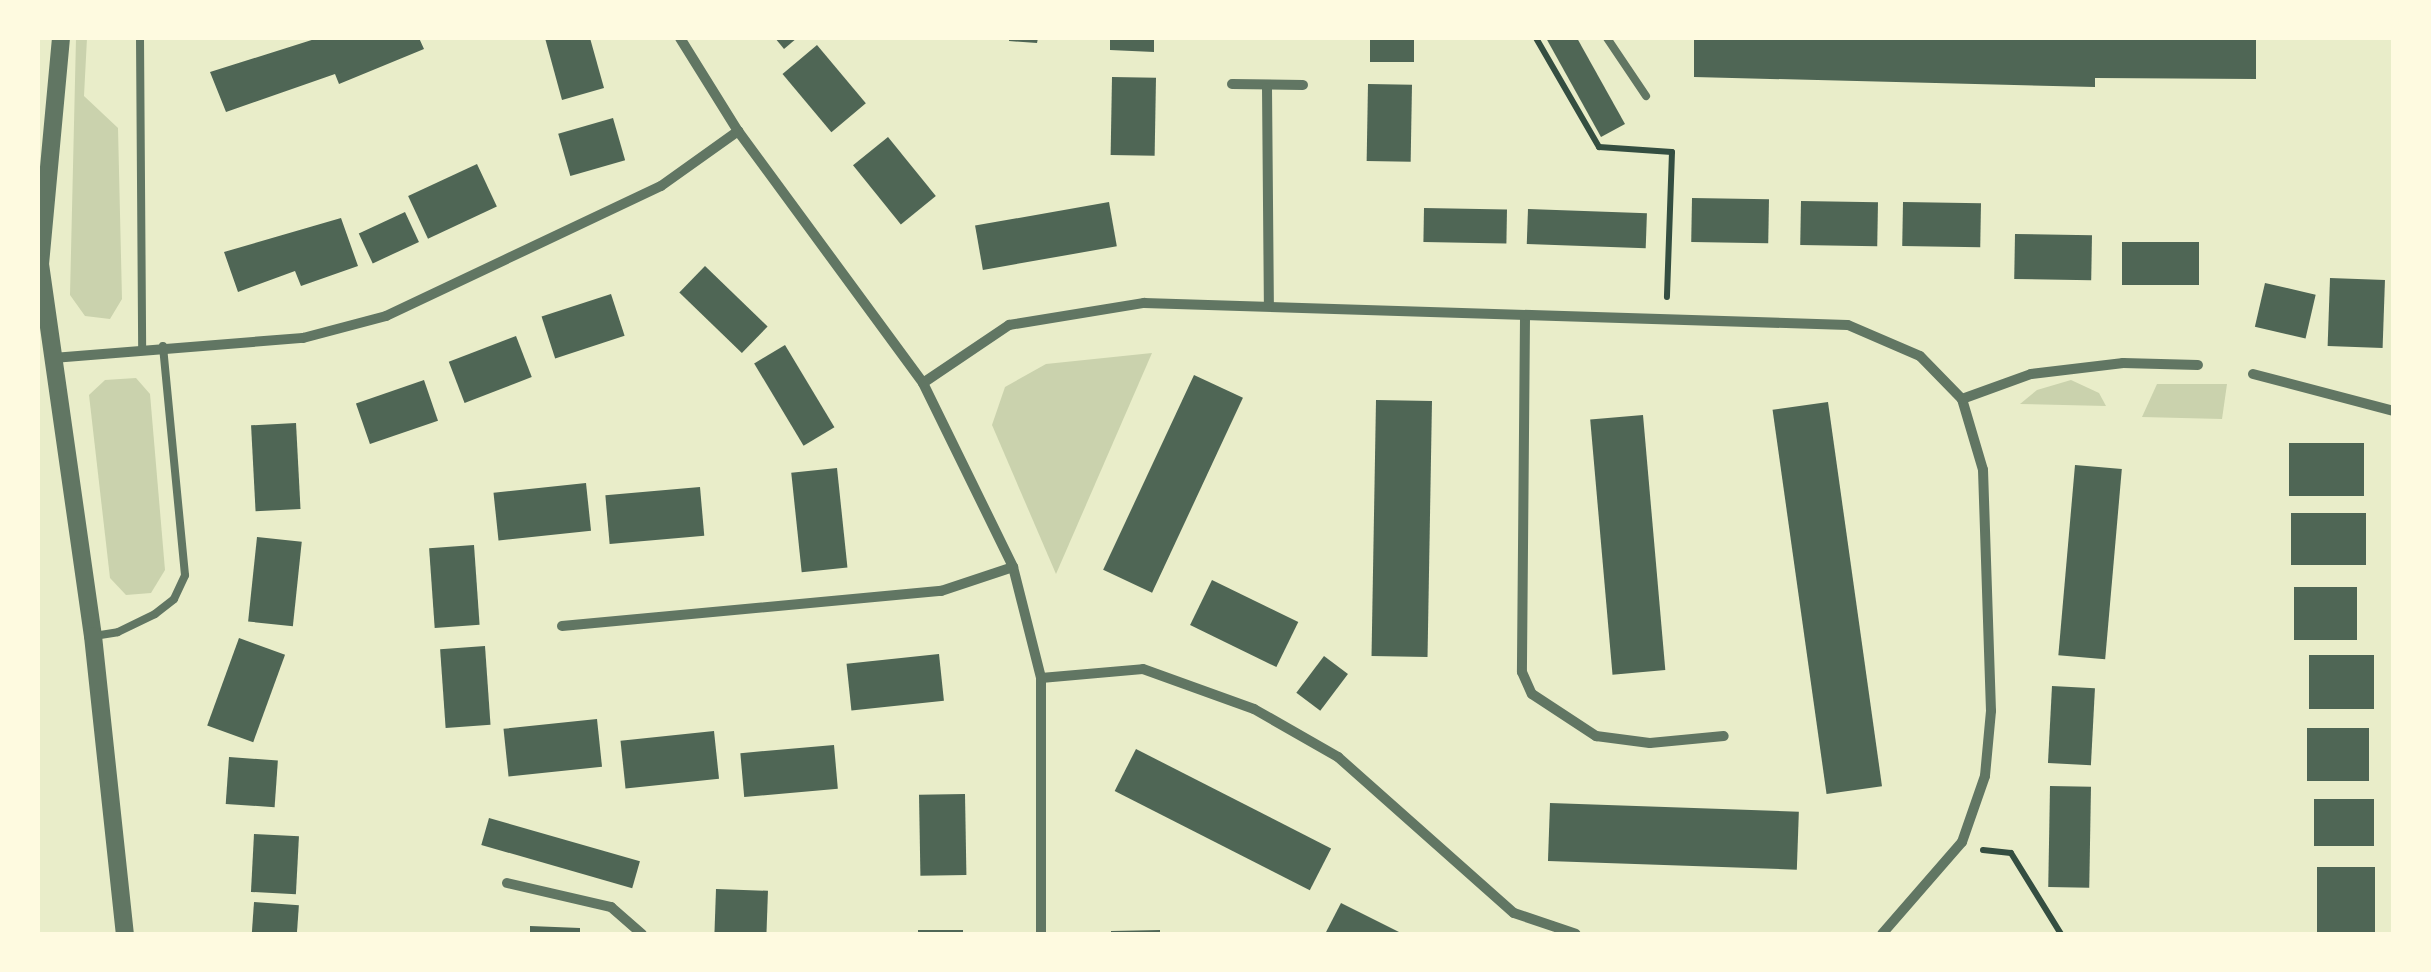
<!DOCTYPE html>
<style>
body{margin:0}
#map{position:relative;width:2431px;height:972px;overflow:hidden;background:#e9edc9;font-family:Signika,sans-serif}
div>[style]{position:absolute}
.green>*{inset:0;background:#cad2ad}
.building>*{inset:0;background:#4f6655;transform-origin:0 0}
.path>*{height:6px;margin:-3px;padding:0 3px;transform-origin:3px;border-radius:3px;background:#344e41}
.service>*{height:8px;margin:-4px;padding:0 4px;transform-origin:4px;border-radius:4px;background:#617663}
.minor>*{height:10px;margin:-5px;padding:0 5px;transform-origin:5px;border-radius:5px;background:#617663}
.tertiary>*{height:18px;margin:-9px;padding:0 9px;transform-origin:9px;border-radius:9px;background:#617663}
span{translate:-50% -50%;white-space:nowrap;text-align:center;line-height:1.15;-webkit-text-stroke:10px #fefae0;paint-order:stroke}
.frame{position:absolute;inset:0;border:40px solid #fefae0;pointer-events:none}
</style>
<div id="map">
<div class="green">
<div style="clip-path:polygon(76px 38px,87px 38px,84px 96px,118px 128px,122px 299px,110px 319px,85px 316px,70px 295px)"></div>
<div style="clip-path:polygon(1152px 353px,1056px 574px,992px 425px,1005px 387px,1046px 364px)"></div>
<div style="clip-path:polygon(136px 378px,150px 394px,165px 570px,151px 593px,126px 595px,110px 578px,89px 395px,105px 380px)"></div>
<div style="clip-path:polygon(2071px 380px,2099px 393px,2106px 406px,2020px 404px,2037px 390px)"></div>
<div style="clip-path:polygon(2157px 384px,2227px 384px,2222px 419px,2142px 417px)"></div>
</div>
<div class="building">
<div style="clip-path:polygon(318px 38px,419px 38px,424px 49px,339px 84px,335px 74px,226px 112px,210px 72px)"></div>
<div style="clip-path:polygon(545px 38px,590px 38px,604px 88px,562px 100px)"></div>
<div style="clip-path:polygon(775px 38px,797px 38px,784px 49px)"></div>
<div style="clip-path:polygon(1009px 38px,1038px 38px,1037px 43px,1009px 41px)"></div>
<div style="clip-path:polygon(1110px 38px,1154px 38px,1154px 52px,1110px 50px)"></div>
<div style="left:1370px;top:38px;width:44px;height:24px"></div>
<div style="clip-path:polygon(1546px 38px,1577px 38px,1625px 124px,1601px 137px)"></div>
<div style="clip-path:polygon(1694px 38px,2256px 38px,2256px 79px,2095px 78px,2095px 87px,1694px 77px)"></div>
<div style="left:817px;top:45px;width:76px;height:45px;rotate:50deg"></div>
<div style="left:1112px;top:77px;width:44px;height:78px;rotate:1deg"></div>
<div style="left:1368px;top:84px;width:44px;height:77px;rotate:1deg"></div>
<div style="left:613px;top:118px;width:44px;height:57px;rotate:74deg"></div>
<div style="left:888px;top:137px;width:76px;height:45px;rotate:51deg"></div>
<div style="left:477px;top:164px;width:47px;height:76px;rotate:65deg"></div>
<div style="left:1692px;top:198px;width:77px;height:44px;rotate:1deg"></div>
<div style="left:1801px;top:201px;width:77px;height:44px;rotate:1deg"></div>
<div style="left:1109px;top:202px;width:45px;height:136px;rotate:80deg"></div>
<div style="left:1903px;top:202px;width:78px;height:44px;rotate:1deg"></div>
<div style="left:1424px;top:208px;width:83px;height:34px;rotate:1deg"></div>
<div style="left:1528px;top:209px;width:119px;height:35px;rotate:2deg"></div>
<div style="left:405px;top:212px;width:33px;height:51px;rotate:65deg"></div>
<div style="clip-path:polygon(341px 218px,358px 266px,301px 286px,295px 271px,238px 292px,224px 252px)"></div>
<div style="left:2015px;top:234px;width:77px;height:45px;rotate:1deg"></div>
<div style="left:2122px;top:242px;width:77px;height:43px"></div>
<div style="left:705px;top:266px;width:87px;height:37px;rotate:44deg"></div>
<div style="left:2330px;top:278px;width:55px;height:68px;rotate:2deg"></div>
<div style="left:2265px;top:283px;width:52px;height:45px;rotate:13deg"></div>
<div style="left:611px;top:294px;width:44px;height:73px;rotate:72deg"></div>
<div style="left:516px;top:336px;width:44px;height:72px;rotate:69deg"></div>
<div style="left:785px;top:345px;width:96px;height:36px;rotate:59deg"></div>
<div style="left:1194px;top:375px;width:54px;height:215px;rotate:25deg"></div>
<div style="left:424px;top:380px;width:43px;height:72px;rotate:71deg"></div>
<div style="left:1376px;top:400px;width:56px;height:256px;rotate:1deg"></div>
<div style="left:1828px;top:402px;width:388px;height:56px;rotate:82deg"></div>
<div style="left:1643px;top:415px;width:256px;height:53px;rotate:85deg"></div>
<div style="left:296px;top:423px;width:86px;height:45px;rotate:87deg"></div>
<div style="left:2364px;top:443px;width:53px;height:75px;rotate:90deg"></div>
<div style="left:2075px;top:465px;width:47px;height:191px;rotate:5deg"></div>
<div style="left:837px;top:468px;width:100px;height:46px;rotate:84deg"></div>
<div style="left:586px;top:483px;width:48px;height:93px;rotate:84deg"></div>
<div style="left:700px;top:487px;width:49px;height:95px;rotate:85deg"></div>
<div style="left:2291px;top:513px;width:75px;height:52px"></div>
<div style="left:257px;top:537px;width:45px;height:85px;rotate:6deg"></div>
<div style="left:474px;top:545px;width:80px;height:45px;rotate:86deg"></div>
<div style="left:1212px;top:580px;width:96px;height:50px;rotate:26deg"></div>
<div style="left:2294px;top:587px;width:63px;height:53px"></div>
<div style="left:239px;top:638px;width:49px;height:93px;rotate:20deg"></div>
<div style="left:485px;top:646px;width:79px;height:45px;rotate:86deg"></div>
<div style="left:939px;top:654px;width:47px;height:93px;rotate:84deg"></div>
<div style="left:2309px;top:655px;width:65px;height:54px"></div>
<div style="left:1324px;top:656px;width:30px;height:46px;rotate:37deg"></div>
<div style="left:2052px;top:686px;width:43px;height:77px;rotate:3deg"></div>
<div style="left:597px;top:719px;width:48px;height:94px;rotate:84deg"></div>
<div style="left:2307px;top:728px;width:62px;height:53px"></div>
<div style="left:714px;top:731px;width:48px;height:94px;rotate:84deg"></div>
<div style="left:834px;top:745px;width:44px;height:94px;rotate:85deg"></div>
<div style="left:1136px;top:749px;width:219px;height:47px;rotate:27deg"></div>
<div style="left:229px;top:757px;width:49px;height:47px;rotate:4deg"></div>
<div style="left:2050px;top:786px;width:41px;height:101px;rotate:1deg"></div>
<div style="left:965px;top:794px;width:81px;height:46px;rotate:89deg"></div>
<div style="left:2374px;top:799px;width:47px;height:60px;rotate:90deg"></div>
<div style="left:1550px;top:803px;width:249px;height:58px;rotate:2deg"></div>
<div style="left:489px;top:818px;width:157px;height:28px;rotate:16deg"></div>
<div style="left:254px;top:834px;width:45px;height:58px;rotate:3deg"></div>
<div style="left:2317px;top:867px;width:58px;height:67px"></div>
<div style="left:716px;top:889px;width:52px;height:45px;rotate:2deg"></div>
<div style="left:254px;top:902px;width:45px;height:32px;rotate:4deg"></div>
<div style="clip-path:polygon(1341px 903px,1403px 934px,1325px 934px)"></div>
<div style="clip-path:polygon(530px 926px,580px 928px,580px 934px,530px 934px)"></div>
<div style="left:918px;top:930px;width:45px;height:4px"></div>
<div style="clip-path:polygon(1160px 930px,1160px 934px,1111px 934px,1111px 931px)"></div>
</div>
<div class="path">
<div style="left:1536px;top:38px;width:126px;rotate:60deg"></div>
<div style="left:1599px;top:147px;width:73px;rotate:3.9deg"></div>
<div style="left:1672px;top:152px;width:145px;rotate:92deg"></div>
<div style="left:1983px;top:850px;width:28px;rotate:6deg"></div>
<div style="left:2011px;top:853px;width:95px;rotate:58.3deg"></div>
</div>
<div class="service">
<div style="left:140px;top:38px;width:309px;rotate:89.6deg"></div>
<div style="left:1607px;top:38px;width:70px;rotate:56.1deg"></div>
<div style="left:94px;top:636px;width:24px;rotate:-9deg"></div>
<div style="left:118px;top:632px;width:41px;rotate:-25.9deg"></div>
<div style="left:155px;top:614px;width:24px;rotate:-38deg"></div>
<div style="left:174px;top:599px;width:26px;rotate:-65deg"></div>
<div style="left:185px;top:575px;width:230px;rotate:-95.5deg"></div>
</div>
<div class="minor">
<div style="left:680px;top:38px;width:110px;rotate:58.1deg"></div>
<div style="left:738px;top:131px;width:313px;rotate:53.7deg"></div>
<div style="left:923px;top:383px;width:205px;rotate:63.9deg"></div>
<div style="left:1013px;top:567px;width:114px;rotate:75.8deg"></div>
<div style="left:1041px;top:678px;width:256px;rotate:90deg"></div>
<div style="left:1232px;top:84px;width:71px;rotate:0.8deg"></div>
<div style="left:1267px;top:88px;width:217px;rotate:89.5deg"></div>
<div style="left:1525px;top:318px;width:354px;rotate:90.5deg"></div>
<div style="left:1522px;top:672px;width:24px;rotate:66deg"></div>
<div style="left:1532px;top:694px;width:77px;rotate:33.3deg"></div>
<div style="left:1596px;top:736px;width:54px;rotate:7.4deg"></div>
<div style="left:1650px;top:743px;width:74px;rotate:-5.4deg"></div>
<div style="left:53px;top:358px;width:251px;rotate:-4.6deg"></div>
<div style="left:303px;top:338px;width:86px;rotate:-14.8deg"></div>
<div style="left:386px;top:316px;width:304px;rotate:-25.3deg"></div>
<div style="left:661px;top:186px;width:95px;rotate:-35.5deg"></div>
<div style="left:2253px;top:374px;width:146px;rotate:14.7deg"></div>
<div style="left:923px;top:383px;width:104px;rotate:-34deg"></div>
<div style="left:1009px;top:325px;width:137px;rotate:-9.3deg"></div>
<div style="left:1144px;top:303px;width:704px;rotate:1.79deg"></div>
<div style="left:1848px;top:325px;width:78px;rotate:23.3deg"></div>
<div style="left:1920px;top:356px;width:60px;rotate:45.7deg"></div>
<div style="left:1962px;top:399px;width:74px;rotate:73.5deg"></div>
<div style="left:1983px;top:470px;width:241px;rotate:88.1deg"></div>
<div style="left:1991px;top:711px;width:65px;rotate:95.3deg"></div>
<div style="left:1985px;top:776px;width:70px;rotate:109.2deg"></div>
<div style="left:1962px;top:842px;width:122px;rotate:131deg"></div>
<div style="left:1962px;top:399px;width:73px;rotate:-19.9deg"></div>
<div style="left:2031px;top:374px;width:93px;rotate:-6.8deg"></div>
<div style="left:2123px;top:363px;width:75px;rotate:1.5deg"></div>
<div style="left:562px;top:626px;width:381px;rotate:-5.3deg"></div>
<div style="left:941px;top:591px;width:76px;rotate:-18.4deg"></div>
<div style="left:1041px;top:678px;width:102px;rotate:-5deg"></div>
<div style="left:1143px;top:669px;width:118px;rotate:19.8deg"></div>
<div style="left:1254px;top:709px;width:97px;rotate:29.7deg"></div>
<div style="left:1338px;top:757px;width:235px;rotate:41.6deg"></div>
<div style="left:1514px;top:913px;width:65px;rotate:18.7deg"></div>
<div style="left:507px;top:883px;width:107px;rotate:13deg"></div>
<div style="left:611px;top:907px;width:41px;rotate:41.1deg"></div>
</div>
<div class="tertiary">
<div style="left:61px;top:38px;width:227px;rotate:95.3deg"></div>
<div style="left:40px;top:264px;width:376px;rotate:81.9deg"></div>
<div style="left:93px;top:636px;width:300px;rotate:83.9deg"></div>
</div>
<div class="frame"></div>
</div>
